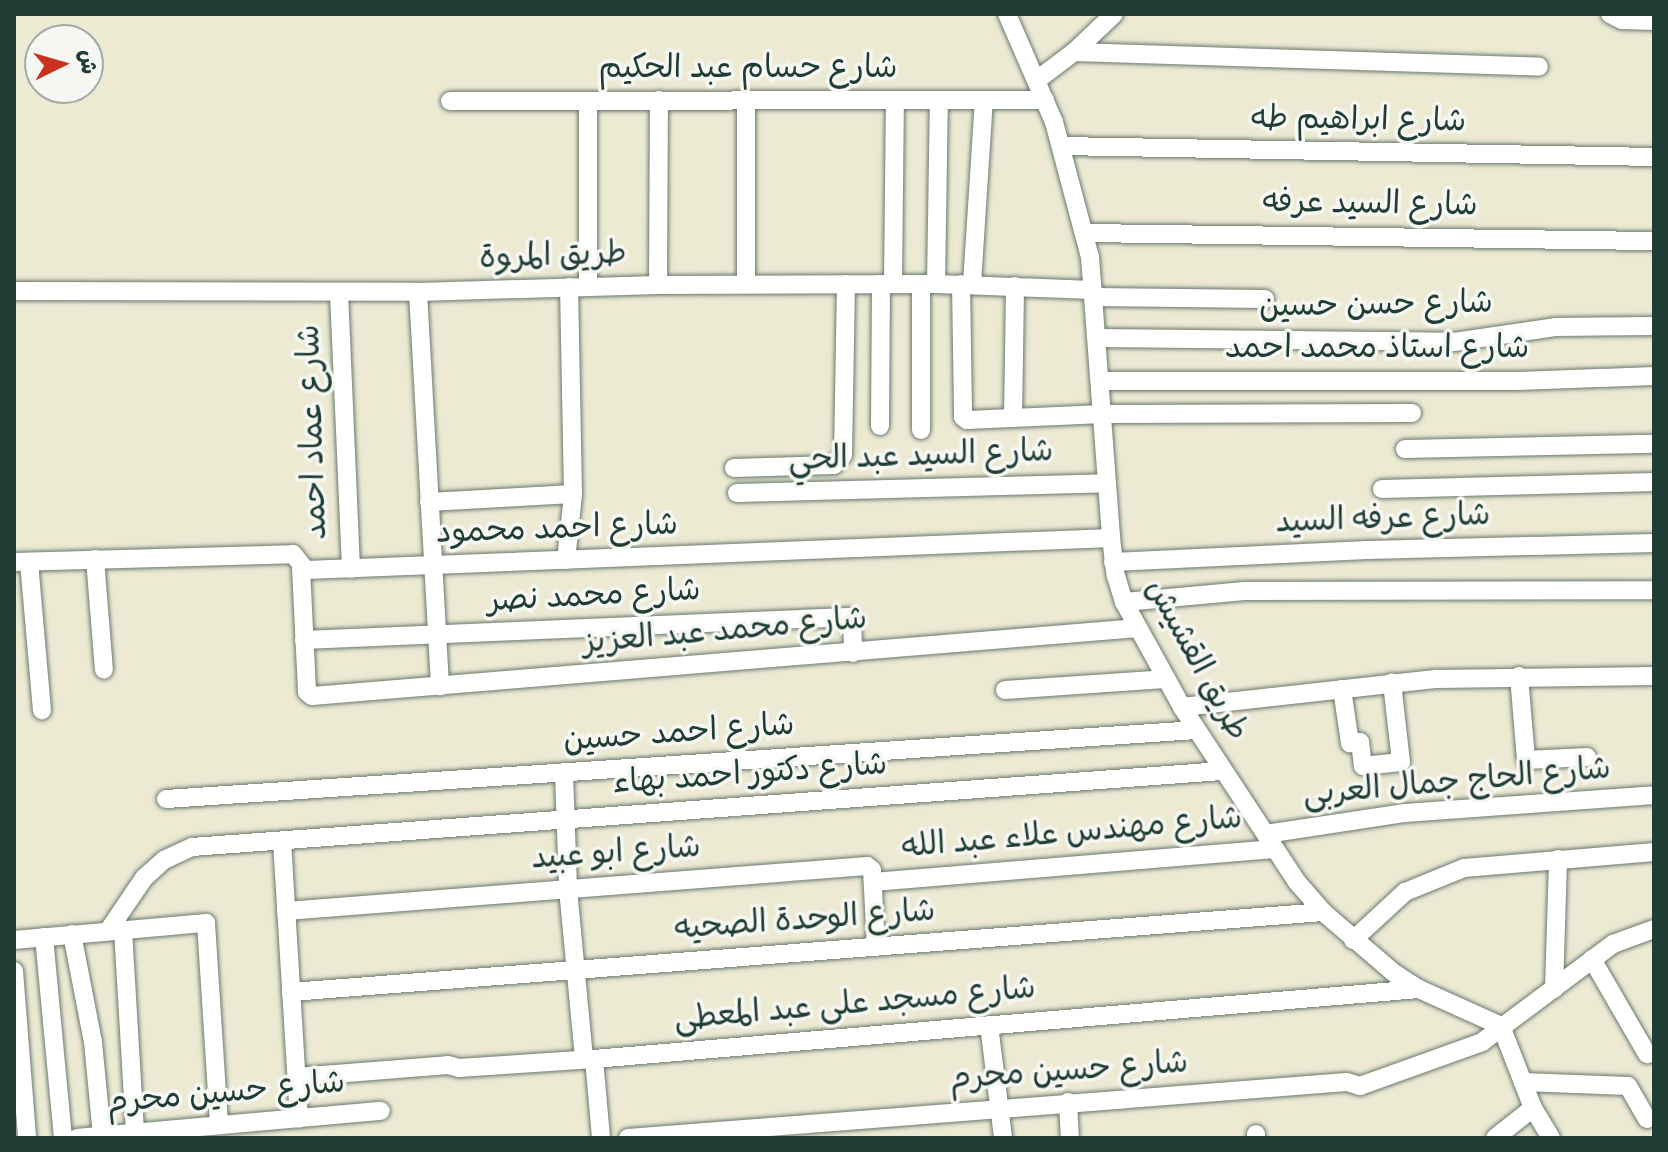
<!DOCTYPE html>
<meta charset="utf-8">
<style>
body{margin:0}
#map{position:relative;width:1668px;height:1152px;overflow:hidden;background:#edead4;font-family:"Indie Flower","Playpen Sans Arabic",sans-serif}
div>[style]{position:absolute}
.roads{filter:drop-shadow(0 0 2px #677a6c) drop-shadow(0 0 2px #677a6c)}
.minor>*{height:18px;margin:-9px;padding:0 9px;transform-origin:9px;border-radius:9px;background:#fff}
span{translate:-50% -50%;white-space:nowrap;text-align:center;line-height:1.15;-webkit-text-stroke:7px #f6f6f2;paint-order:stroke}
.street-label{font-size:32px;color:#1f3d34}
.frame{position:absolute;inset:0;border:16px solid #1f3d34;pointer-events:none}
.north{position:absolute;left:24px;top:24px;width:80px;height:80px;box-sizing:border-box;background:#f6f6f2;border:2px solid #a0aca6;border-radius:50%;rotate:85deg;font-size:22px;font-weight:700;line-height:32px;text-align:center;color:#1f3d34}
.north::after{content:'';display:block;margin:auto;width:28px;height:36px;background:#c8321e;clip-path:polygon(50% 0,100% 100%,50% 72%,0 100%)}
</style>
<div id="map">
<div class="roads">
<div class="minor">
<div style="left:1007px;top:14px;width:118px;rotate:66.5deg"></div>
<div style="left:1054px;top:122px;width:140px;rotate:75.1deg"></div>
<div style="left:1090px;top:257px;width:282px;rotate:85.7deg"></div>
<div style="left:1111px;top:538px;width:38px;rotate:83deg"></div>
<div style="left:1116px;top:576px;width:27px;rotate:73deg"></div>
<div style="left:1124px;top:602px;width:120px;rotate:61.1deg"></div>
<div style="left:1182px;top:707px;width:209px;rotate:56.7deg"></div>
<div style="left:1297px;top:882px;width:40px;rotate:49deg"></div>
<div style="left:1323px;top:912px;width:94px;rotate:40.7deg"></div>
<div style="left:1394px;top:973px;width:30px;rotate:33deg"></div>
<div style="left:1419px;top:989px;width:90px;rotate:24.3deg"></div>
<div style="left:1501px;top:1026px;width:88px;rotate:68.7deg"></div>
<div style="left:1533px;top:1108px;width:35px;rotate:59deg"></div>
<div style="left:1610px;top:14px;width:13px;rotate:27deg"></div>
<div style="left:1622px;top:20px;width:32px;rotate:2deg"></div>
<div style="left:1074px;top:52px;width:465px;rotate:1.8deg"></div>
<div style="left:1037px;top:80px;width:46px;rotate:-37.1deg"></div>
<div style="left:1074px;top:52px;width:55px;rotate:-43.5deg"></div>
<div style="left:746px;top:100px;width:184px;rotate:90deg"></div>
<div style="left:450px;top:101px;width:595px;rotate:-0.1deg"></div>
<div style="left:588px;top:101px;width:186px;rotate:90deg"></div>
<div style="left:1061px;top:146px;width:593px;rotate:1.06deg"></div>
<div style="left:1085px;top:233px;width:569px;rotate:0.81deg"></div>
<div style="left:893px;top:284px;width:184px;rotate:-89.4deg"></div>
<div style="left:936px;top:284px;width:184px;rotate:-89.1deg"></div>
<div style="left:961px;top:284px;width:133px;rotate:89.1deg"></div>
<div style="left:963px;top:417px;width:5px;rotate:37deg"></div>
<div style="left:967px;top:420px;width:136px;rotate:-2.5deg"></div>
<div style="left:1103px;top:414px;width:309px;rotate:-0.2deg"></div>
<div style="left:972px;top:284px;width:184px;rotate:-86.3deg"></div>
<div style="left:658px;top:285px;width:185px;rotate:-89.7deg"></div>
<div style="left:14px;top:291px;width:404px;rotate:0.1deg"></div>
<div style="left:418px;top:292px;width:240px;rotate:-1.7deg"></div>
<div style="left:658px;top:285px;width:278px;rotate:-0.2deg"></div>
<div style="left:936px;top:284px;width:157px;rotate:2.2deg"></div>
<div style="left:418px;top:292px;width:395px;rotate:86.8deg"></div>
<div style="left:339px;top:293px;width:276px;rotate:87.5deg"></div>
<div style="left:1094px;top:297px;width:171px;rotate:0.7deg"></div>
<div style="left:1098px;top:338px;width:356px;rotate:0.6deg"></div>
<div style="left:1454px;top:342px;width:102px;rotate:-8.4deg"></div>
<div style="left:1555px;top:327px;width:99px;rotate:-0.6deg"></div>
<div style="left:1101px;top:381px;width:417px"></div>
<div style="left:1518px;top:381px;width:136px;rotate:-2.1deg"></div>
<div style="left:1013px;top:418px;width:132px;rotate:-89.1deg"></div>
<div style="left:880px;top:426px;width:142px;rotate:-89.6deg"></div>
<div style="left:921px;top:430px;width:146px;rotate:-90deg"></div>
<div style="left:1405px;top:449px;width:249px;rotate:-1.2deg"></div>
<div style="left:734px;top:468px;width:100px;rotate:-1.7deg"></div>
<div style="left:834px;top:465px;width:13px;rotate:-48deg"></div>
<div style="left:843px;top:455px;width:171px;rotate:-89deg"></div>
<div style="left:1382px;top:489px;width:272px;rotate:-1.5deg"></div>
<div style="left:737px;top:493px;width:370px;rotate:-1.5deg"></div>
<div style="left:429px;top:502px;width:144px;rotate:-3.2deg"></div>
<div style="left:95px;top:559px;width:111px;rotate:85.4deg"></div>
<div style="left:566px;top:560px;width:66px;rotate:-83.9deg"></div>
<div style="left:573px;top:494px;width:207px;rotate:-91.1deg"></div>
<div style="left:14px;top:562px;width:279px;rotate:-1.6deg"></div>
<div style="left:293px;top:554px;width:21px;rotate:51deg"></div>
<div style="left:306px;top:570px;width:806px;rotate:-2.28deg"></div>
<div style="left:29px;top:562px;width:149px;rotate:85deg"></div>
<div style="left:1113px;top:562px;width:254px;rotate:-2.7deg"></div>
<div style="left:1367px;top:550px;width:287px;rotate:-1.4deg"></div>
<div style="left:301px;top:568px;width:124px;rotate:87.2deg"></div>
<div style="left:307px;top:692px;width:6px;rotate:39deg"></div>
<div style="left:312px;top:696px;width:829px;rotate:-4.71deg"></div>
<div style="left:1124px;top:602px;width:121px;rotate:-5.2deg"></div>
<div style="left:1245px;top:591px;width:409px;rotate:-0.1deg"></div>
<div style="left:304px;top:640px;width:545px;rotate:-2.42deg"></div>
<div style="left:849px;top:617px;width:4px;rotate:45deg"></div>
<div style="left:852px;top:620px;width:33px;rotate:88deg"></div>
<div style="left:1519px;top:676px;width:84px;rotate:85.2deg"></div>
<div style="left:1526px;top:760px;width:61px;rotate:-2.8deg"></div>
<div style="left:1342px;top:689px;width:55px;rotate:81.6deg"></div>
<div style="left:1350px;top:743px;width:10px;rotate:-6deg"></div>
<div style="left:1360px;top:742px;width:24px;rotate:83deg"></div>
<div style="left:1363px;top:766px;width:38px;rotate:-6deg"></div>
<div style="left:1401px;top:762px;width:80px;rotate:-96.5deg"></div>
<div style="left:1005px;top:690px;width:160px;rotate:-3.9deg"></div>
<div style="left:1182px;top:707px;width:257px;rotate:-6.3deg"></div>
<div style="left:1437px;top:679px;width:217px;rotate:-0.8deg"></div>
<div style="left:564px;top:773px;width:116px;rotate:88deg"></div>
<div style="left:568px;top:889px;width:171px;rotate:84.6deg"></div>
<div style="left:166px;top:799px;width:1033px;rotate:-3.83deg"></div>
<div style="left:1266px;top:834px;width:141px;rotate:-8.6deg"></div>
<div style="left:1405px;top:813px;width:250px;rotate:-4.1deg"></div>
<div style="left:282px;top:841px;width:278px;rotate:86.5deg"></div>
<div style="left:873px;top:882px;width:403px;rotate:-4.7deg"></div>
<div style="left:286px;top:911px;width:583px;rotate:-4.43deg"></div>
<div style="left:867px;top:866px;width:6px;rotate:39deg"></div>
<div style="left:872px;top:870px;width:76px;rotate:87deg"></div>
<div style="left:123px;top:930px;width:203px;rotate:86.6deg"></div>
<div style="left:108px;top:931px;width:64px;rotate:-55.8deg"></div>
<div style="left:144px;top:878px;width:27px;rotate:-42deg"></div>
<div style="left:164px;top:860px;width:31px;rotate:-25deg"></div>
<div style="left:192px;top:847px;width:1033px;rotate:-4.22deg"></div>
<div style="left:72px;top:934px;width:110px;rotate:79deg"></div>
<div style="left:93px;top:1042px;width:94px;rotate:84.5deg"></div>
<div style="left:44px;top:937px;width:202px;rotate:84.6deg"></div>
<div style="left:14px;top:940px;width:193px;rotate:-5.1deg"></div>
<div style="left:206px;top:923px;width:202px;rotate:86.3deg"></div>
<div style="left:1353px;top:940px;width:71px;rotate:-42.7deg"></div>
<div style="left:1405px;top:892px;width:64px;rotate:-22.1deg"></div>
<div style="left:1464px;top:868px;width:191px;rotate:-4.8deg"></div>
<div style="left:1592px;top:959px;width:110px;rotate:59.9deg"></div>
<div style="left:14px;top:971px;width:168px;rotate:85.5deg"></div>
<div style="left:1554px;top:989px;width:130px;rotate:-88.2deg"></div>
<div style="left:291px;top:992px;width:1035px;rotate:-4.43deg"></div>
<div style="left:989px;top:1025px;width:114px;rotate:82.9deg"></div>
<div style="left:594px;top:1059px;width:79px;rotate:84.9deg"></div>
<div style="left:297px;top:1077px;width:151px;rotate:-4.5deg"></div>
<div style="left:448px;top:1065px;width:11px;rotate:15deg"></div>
<div style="left:459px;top:1068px;width:135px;rotate:-3.8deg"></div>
<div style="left:594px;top:1059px;width:828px;rotate:-4.85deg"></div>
<div style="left:1523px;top:1082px;width:105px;rotate:2.2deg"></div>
<div style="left:1628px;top:1086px;width:38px;rotate:60deg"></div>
<div style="left:1068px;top:1102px;width:36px;rotate:87deg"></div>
<div style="left:1256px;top:1134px;width:4px;rotate:90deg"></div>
<div style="left:77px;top:1138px;width:305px;rotate:-5.1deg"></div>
<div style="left:628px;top:1138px;width:721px;rotate:-4.45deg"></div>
<div style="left:1347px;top:1082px;width:14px;rotate:17deg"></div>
<div style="left:1360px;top:1086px;width:130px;rotate:-19.8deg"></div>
<div style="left:1482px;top:1042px;width:164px;rotate:-36.8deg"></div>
<div style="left:1613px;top:944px;width:44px;rotate:-20.1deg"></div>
<div style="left:1495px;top:1138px;width:48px;rotate:-38.3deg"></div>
</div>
</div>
<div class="street-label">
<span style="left:748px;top:70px">شارع حسام عبد الحكيم</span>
<span style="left:1358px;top:122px;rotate:1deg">شارع ابراهيم طه</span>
<span style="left:1370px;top:206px;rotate:1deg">شارع السيد عرفه</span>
<span style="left:553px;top:258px;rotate:-2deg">طريق المروة</span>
<span style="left:1376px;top:307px;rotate:-1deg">شارع حسن حسين</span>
<span style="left:1377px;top:350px">شارع استاذ محمد احمد</span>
<span style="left:315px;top:432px;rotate:-92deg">شارع عماد احمد</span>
<span style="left:921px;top:458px;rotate:-2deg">شارع السيد عبد الحي</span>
<span style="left:1383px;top:521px;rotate:-2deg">شارع عرفه السيد</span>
<span style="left:557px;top:531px;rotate:-2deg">شارع احمد محمود</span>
<span style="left:594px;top:598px;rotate:-3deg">شارع محمد نصر</span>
<span style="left:725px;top:633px;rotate:-5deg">شارع محمد عبد العزيز</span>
<span style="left:1195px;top:661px;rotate:61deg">طريق القشيش</span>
<span style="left:679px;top:735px;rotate:-4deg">شارع احمد حسين</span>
<span style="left:750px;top:776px;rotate:-4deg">شارع دكتور احمد بهاء</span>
<span style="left:1457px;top:784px;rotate:-5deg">شارع الحاج جمال العربى</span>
<span style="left:1072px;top:835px;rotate:-5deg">شارع مهندس علاء عبد الله</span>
<span style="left:616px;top:855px;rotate:-4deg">شارع ابو عبيد</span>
<span style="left:805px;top:922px;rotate:-4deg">شارع الوحدة الصحيه</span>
<span style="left:855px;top:1006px;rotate:-5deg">شارع مسجد على عبد المعطى</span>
<span style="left:1069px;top:1073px;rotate:-4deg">شارع حسين محرم</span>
<span style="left:226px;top:1095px;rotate:-5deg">شارع حسين محرم</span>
</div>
<div class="frame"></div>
<div class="north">ش</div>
</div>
